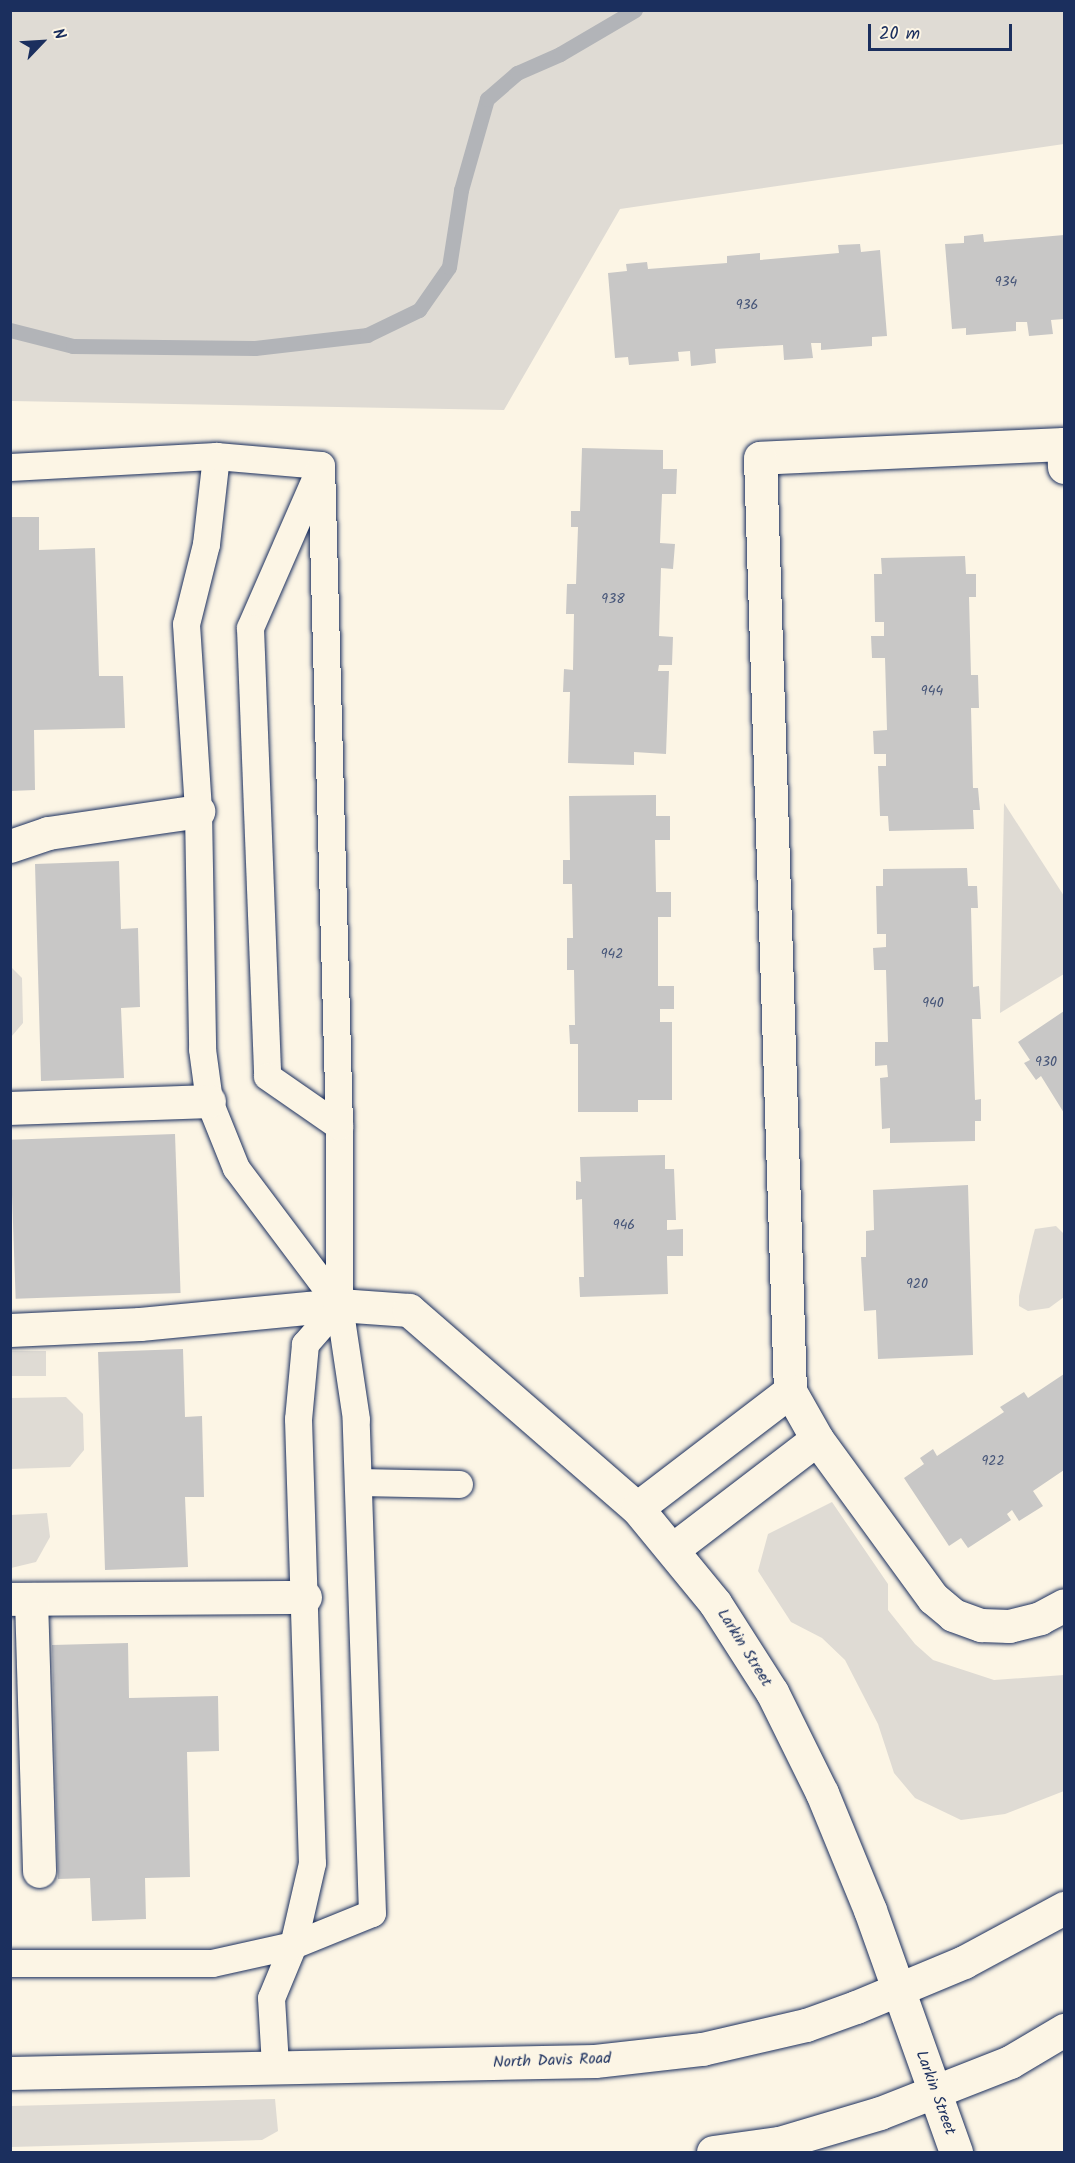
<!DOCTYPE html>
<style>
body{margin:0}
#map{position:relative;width:1075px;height:2163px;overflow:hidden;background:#fcf5e5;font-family:Kalam,sans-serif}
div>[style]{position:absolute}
.green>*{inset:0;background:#dfdbd4;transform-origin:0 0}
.stream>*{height:15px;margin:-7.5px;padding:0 7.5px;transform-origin:7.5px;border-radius:7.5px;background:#b2b4b8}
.building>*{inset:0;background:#c8c7c6;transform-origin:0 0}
.roads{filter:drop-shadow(0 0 2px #1b2f5e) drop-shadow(0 0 2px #1b2f5e)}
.lane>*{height:27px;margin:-13.5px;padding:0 13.5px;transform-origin:13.5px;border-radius:13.5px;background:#fcf5e5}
.street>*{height:33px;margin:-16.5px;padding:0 16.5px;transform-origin:16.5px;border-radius:16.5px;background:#fcf5e5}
.secondary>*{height:33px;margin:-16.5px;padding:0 16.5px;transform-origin:16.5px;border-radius:16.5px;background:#fcf5e5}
.highway>*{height:33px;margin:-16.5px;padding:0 16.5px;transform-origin:16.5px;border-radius:16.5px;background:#fcf5e5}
span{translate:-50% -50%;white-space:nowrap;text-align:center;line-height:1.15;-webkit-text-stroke:4.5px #fcf5e5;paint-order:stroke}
.number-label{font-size:14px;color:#465578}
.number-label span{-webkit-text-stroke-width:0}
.street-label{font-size:16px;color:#1b2f5e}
.frame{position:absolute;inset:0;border:12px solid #1b2f5e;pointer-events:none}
.north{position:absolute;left:12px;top:12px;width:60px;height:60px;-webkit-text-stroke:4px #fcf5e5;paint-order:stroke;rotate:65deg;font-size:16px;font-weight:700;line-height:24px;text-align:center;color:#1b2f5e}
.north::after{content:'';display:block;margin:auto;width:21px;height:27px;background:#1b2f5e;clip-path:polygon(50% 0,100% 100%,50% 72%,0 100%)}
.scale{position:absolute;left:868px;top:24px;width:144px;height:27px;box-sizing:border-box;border:3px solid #1b2f5e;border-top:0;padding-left:8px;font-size:18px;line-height:21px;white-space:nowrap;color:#1b2f5e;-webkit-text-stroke:4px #fcf5e5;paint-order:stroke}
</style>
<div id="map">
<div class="green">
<div style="clip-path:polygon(11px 10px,1064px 11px,1064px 144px,620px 209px,504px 410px,11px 401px)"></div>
<div style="clip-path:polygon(1004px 803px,1064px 896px,1064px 974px,1000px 1013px)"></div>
<div style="clip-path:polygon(11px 967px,22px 978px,23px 1023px,11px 1037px)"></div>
<div style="clip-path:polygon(1056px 1226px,1064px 1234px,1064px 1297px,1049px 1308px,1028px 1311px,1019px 1306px,1019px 1296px,1033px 1236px,1035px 1229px)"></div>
<div style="left:11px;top:1351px;width:35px;height:25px"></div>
<div style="clip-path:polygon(66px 1397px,83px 1414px,84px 1450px,70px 1467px,11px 1469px,11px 1398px)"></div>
<div style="clip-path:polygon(832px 1502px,888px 1584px,888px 1610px,915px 1644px,933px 1660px,994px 1680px,1064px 1675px,1064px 1791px,1005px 1814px,961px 1820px,915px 1798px,894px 1773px,878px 1724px,845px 1660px,822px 1638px,791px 1622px,758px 1571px,768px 1534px)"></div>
<div style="clip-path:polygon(47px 1513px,50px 1537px,36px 1562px,11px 1568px,11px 1515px)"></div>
<div style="clip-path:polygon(275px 2099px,278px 2131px,262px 2140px,11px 2147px,11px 2106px)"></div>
</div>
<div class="stream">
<div style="left:10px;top:330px;width:65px;rotate:14.3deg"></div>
<div style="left:73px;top:346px;width:182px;rotate:0.6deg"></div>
<div style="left:255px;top:348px;width:113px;rotate:-6.6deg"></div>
<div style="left:367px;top:335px;width:58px;rotate:-25.7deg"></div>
<div style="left:419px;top:310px;width:52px;rotate:-55.1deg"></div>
<div style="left:449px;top:267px;width:78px;rotate:-81.1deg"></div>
<div style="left:461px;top:190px;width:95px;rotate:-74.1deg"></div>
<div style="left:487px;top:99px;width:40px;rotate:-41deg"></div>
<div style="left:517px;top:73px;width:47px;rotate:-23.8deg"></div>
<div style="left:560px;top:54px;width:87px;rotate:-30.4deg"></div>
</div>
<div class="building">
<div style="clip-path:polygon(983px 234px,984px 242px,1064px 235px,1064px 319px,1051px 320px,1053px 334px,1029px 336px,1027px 322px,1016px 322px,1016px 331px,966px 335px,966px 328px,952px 329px,945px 244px,964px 243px,964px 236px)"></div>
<div style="clip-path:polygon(860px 244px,861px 252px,880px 250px,887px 336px,872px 337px,872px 346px,821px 350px,821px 343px,811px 343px,813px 358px,784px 360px,783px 345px,715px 349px,716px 363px,691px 366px,690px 351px,678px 352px,679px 361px,629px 365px,628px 357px,615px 358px,608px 273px,627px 271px,626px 264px,647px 262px,648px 269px,727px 263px,727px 256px,760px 253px,760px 260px,839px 253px,838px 245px)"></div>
<div style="clip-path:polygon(582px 448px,663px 450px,663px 469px,677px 469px,676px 494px,662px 494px,660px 543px,675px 544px,673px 569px,661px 568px,659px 636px,673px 637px,672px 665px,659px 665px,658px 671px,669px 671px,666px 754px,634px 752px,634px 765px,568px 763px,570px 692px,563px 692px,564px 669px,573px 670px,574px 614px,566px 614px,567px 584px,576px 584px,578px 527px,571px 527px,571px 511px,580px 511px)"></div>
<div style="clip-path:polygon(10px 517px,39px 517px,39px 550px,95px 548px,99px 676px,123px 676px,125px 728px,34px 730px,35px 790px,10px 791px)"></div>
<div style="clip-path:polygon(965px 556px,966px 574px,976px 574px,976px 597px,969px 597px,971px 675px,978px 675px,979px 708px,971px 708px,973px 788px,978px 788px,980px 810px,973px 810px,974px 829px,889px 831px,888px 816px,880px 816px,878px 766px,886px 766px,886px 754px,874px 754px,873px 731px,887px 730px,885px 658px,872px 658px,871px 636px,884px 636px,884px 622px,875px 622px,874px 574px,882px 574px,881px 558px)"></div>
<div style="clip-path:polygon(656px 795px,656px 816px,670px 816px,670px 840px,655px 840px,656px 892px,671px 892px,671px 917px,658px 917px,658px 986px,674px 986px,674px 1009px,660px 1009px,660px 1022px,672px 1022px,672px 1100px,638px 1100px,638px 1112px,578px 1112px,578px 1044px,570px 1044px,569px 1025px,575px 1025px,574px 970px,567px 970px,567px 938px,573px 938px,572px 884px,563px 884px,563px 860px,570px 860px,569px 796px)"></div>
<div style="clip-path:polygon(119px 861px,121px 929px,138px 928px,140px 1007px,121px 1008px,124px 1078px,41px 1081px,35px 864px)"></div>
<div style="clip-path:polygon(967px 868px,968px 886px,977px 886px,978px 908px,971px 908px,973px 987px,979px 986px,981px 1019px,972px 1019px,975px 1100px,981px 1099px,981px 1121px,975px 1121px,975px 1141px,890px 1143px,890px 1128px,882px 1129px,880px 1078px,888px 1077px,887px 1065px,875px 1066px,875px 1042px,888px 1042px,886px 970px,874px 970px,873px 948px,886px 947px,886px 934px,877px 934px,876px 886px,883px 886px,883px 869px)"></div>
<div style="clip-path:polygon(1064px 1011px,1064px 1113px,1041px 1076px,1036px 1080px,1024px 1063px,1030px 1060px,1018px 1042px)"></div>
<div style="left:175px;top:1134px;width:159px;height:165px;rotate:88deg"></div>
<div style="clip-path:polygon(665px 1155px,665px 1169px,674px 1169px,676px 1220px,667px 1220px,667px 1230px,683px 1229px,683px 1256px,667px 1256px,668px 1294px,580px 1297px,579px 1277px,584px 1277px,582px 1199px,576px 1200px,576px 1181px,581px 1182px,580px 1157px)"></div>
<div style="clip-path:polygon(968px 1185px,973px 1355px,878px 1359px,876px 1310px,864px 1311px,861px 1257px,866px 1257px,866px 1231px,874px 1230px,873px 1190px)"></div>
<div style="clip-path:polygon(183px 1349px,185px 1417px,202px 1416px,204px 1497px,185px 1497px,188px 1567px,105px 1570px,98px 1352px)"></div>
<div style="clip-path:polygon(1064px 1374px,1064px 1470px,1033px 1491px,1043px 1506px,1019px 1521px,1012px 1510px,1007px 1514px,1011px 1520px,968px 1548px,961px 1538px,949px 1546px,904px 1478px,924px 1464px,920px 1458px,933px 1449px,937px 1456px,1004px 1412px,1000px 1407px,1024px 1392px,1028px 1398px)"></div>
<div style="clip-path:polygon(128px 1643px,129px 1698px,218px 1696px,219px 1751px,187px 1752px,190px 1877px,145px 1878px,146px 1919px,92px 1921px,90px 1878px,58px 1879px,52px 1645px)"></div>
</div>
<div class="roads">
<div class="lane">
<div style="left:216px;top:456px;width:89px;rotate:96.5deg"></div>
<div style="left:206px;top:544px;width:82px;rotate:104deg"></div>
<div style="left:186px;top:624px;width:187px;rotate:86.3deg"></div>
<div style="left:198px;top:811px;width:238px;rotate:89deg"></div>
<div style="left:202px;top:1049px;width:52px;rotate:82.3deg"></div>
<div style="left:209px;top:1101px;width:72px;rotate:68.1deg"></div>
<div style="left:236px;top:1168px;width:171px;rotate:53.1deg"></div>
<div style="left:339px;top:1305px;width:52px;rotate:131.1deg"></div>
<div style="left:305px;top:1344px;width:75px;rotate:95.3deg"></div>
<div style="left:298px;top:1419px;width:444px;rotate:88.2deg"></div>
<div style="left:312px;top:1863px;width:84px;rotate:103deg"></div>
<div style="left:293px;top:1945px;width:57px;rotate:112.5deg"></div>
<div style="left:271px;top:1998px;width:68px;rotate:86.6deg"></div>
<div style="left:10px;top:467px;width:206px;rotate:-3.1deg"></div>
<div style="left:216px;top:456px;width:105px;rotate:4.9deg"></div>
<div style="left:318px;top:472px;width:170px;rotate:113.6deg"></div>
<div style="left:250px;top:628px;width:448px;rotate:87.8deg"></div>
<div style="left:267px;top:1076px;width:88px;rotate:34.8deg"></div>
<div style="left:359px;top:1482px;width:100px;rotate:1.1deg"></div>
<div style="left:10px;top:1963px;width:202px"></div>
<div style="left:212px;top:1963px;width:83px;rotate:-12.5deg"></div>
<div style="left:293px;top:1945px;width:85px;rotate:-22.1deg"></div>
<div style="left:372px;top:1913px;width:494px;rotate:-91.9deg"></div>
<div style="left:356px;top:1419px;width:115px;rotate:-98.5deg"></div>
<div style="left:339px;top:1305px;width:179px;rotate:-90deg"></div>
<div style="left:339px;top:1126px;width:661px;rotate:-91.56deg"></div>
</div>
<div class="street">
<div style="left:1064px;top:467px;width:23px;rotate:-92deg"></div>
<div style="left:1063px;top:444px;width:303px;rotate:177.4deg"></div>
<div style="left:760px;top:458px;width:933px;rotate:88.16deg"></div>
<div style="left:790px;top:1391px;width:55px;rotate:60.6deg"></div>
<div style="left:817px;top:1439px;width:197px;rotate:53.9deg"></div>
<div style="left:933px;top:1598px;width:26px;rotate:40deg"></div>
<div style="left:953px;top:1615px;width:30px;rotate:20deg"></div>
<div style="left:981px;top:1625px;width:28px;rotate:2deg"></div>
<div style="left:1009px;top:1626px;width:32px;rotate:-14deg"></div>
<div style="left:1040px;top:1618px;width:27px;rotate:-28deg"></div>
<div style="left:10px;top:846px;width:40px;rotate:-18.9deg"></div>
<div style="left:48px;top:833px;width:152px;rotate:-8.3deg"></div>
<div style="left:10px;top:1108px;width:199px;rotate:-2deg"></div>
<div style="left:10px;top:1330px;width:130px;rotate:-2.6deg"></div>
<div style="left:140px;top:1324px;width:200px;rotate:-5.5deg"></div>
<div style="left:339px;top:1305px;width:70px;rotate:4.1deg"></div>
<div style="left:409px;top:1310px;width:302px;rotate:41deg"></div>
<div style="left:637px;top:1508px;width:123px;rotate:50.6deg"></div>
<div style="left:715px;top:1603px;width:106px;rotate:57.4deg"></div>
<div style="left:772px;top:1692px;width:113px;rotate:63.7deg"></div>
<div style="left:822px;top:1793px;width:126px;rotate:67.7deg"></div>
<div style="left:870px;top:1910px;width:194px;rotate:70.4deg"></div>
<div style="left:637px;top:1508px;width:193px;rotate:-37.4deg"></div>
<div style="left:673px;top:1549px;width:181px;rotate:-37.4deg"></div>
<div style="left:10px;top:1599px;width:295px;rotate:-0.4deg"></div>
<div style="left:31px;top:1599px;width:272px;rotate:88.3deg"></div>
</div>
<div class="secondary">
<div style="left:935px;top:2093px;width:63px;rotate:70.4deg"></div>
</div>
<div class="highway">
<div style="left:10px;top:2073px;width:585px;rotate:-1.18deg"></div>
<div style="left:595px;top:2061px;width:108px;rotate:-6.4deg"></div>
<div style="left:702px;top:2049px;width:107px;rotate:-13deg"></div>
<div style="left:806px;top:2025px;width:53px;rotate:-19.8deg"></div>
<div style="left:856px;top:2007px;width:117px;rotate:-22.6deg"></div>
<div style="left:964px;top:1962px;width:114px;rotate:-28.4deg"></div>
<div style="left:713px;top:2152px;width:67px;rotate:-7.8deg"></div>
<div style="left:779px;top:2143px;width:105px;rotate:-16.5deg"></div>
<div style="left:880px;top:2113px;width:140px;rotate:-21.4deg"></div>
<div style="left:1010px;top:2062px;width:63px;rotate:-30.7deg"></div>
</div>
</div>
<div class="number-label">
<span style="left:1006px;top:282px">934</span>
<span style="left:747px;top:305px">936</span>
<span style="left:613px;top:599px">938</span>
<span style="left:932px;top:691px">944</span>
<span style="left:612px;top:954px">942</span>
<span style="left:933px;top:1003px">940</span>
<span style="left:1046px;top:1062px">930</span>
<span style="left:624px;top:1225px">946</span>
<span style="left:917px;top:1284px">920</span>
<span style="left:993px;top:1461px">922</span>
</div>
<div class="street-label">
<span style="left:744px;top:1648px;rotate:58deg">Larkin Street</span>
<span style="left:552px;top:2061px;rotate:-2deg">North Davis Road</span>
<span style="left:935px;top:2093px;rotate:70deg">Larkin Street</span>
</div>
<div class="frame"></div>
<div class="north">N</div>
<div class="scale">20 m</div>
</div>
